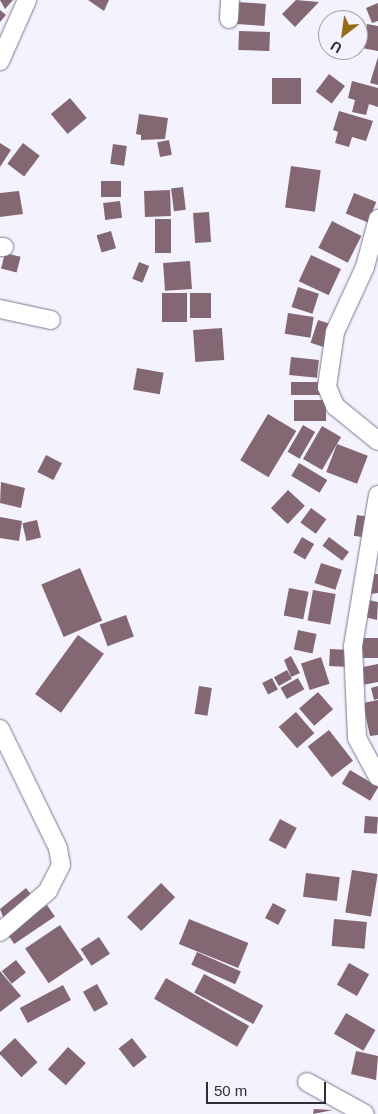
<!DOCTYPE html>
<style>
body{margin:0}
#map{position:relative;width:378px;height:1114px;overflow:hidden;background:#f4f2fd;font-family:Helvetica,sans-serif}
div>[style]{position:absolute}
.building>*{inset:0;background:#836873;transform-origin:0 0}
.roads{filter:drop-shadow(0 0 1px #7d7790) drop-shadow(0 0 1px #7d7790)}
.minor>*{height:18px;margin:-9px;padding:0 9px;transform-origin:9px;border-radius:9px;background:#fff}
span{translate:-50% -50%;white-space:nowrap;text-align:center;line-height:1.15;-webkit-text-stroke:5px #f4f2fd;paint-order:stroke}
.north{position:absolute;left:318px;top:10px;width:50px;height:50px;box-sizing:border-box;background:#f4f2fd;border:1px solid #a5a3ad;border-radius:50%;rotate:210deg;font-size:14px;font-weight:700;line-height:20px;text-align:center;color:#2e2c36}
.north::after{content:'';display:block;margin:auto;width:18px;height:22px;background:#956c16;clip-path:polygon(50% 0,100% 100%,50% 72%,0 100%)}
.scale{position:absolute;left:206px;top:1082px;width:120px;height:22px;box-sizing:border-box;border:2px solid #2e2c36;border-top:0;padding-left:6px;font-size:15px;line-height:18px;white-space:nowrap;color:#2e2c36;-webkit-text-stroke:4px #f4f2fd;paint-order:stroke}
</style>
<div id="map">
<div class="building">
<div style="clip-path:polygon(0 0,13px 0,5px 9px)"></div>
<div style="clip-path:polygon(88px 0,109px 0,104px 11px)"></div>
<div style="clip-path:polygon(296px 0,319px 2px,295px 27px,282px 14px)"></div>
<div style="left:238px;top:2px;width:28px;height:22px;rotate:4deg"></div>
<div style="clip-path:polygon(378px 3px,378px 21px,372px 23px,366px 8px)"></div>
<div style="clip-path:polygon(0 10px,6px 15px,0 22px)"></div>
<div style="clip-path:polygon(367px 24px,378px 26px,378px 51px,362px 48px)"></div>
<div style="left:239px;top:31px;width:31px;height:19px;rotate:2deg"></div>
<div style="clip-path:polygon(378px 57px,378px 85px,370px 83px)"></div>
<div style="left:329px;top:74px;width:20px;height:22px;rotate:37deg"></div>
<div style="left:272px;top:78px;width:29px;height:26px"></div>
<div style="clip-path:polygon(352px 81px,378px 88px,378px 107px,369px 104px,366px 115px,352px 112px,355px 100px,348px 98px)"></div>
<div style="left:70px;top:98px;width:26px;height:25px;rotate:50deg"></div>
<div style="clip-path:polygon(339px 111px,373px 121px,366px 141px,352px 137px,349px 147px,335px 143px,338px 132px,333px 130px)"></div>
<div style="clip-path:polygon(139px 114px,168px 118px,165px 139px,141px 140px,141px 135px,136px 134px)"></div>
<div style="left:169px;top:140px;width:15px;height:12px;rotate:79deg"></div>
<div style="clip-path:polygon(0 143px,11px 150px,0 167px)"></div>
<div style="left:23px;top:143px;width:21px;height:26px;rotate:37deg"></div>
<div style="left:113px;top:144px;width:14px;height:20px;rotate:8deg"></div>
<div style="left:291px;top:166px;width:30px;height:42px;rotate:8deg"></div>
<div style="left:121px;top:181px;width:16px;height:20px;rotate:90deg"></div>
<div style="left:183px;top:187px;width:23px;height:12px;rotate:83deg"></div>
<div style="left:170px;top:190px;width:26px;height:26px;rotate:88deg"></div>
<div style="clip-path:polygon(19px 191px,23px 214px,0 217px,0 193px)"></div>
<div style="left:354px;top:193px;width:24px;height:22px;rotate:22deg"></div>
<div style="left:120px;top:201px;width:17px;height:17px;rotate:83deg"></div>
<div style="left:209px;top:212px;width:30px;height:16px;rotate:86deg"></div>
<div style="left:155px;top:219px;width:16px;height:34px"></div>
<div style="left:332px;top:221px;width:33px;height:30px;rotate:27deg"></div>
<div style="left:111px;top:231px;width:18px;height:15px;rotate:74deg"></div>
<div style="left:5px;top:253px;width:16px;height:16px;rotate:14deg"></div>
<div style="left:311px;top:255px;width:33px;height:29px;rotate:25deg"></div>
<div style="left:190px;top:261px;width:28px;height:27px;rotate:86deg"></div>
<div style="left:139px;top:262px;width:11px;height:18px;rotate:22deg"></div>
<div style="left:298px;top:287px;width:22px;height:21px;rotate:18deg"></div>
<div style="left:162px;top:293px;width:25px;height:29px"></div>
<div style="left:190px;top:293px;width:21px;height:25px"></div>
<div style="left:288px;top:313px;width:26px;height:21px;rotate:9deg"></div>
<div style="left:318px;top:320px;width:19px;height:24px;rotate:18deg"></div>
<div style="left:222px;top:328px;width:32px;height:29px;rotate:86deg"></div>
<div style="left:291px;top:357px;width:28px;height:18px;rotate:6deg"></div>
<div style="left:137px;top:368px;width:27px;height:22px;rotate:10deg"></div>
<div style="left:291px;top:382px;width:29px;height:13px"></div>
<div style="left:294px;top:400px;width:32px;height:21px"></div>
<div style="left:268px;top:414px;width:33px;height:54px;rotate:31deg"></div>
<div style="left:303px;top:425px;width:14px;height:31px;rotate:30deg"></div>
<div style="left:322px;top:426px;width:22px;height:38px;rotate:30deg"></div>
<div style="left:337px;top:444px;width:33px;height:30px;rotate:21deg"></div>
<div style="left:46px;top:455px;width:18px;height:19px;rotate:27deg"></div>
<div style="left:299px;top:463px;width:33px;height:15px;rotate:31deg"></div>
<div style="clip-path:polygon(1px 482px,25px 488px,21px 508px,0 503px)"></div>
<div style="left:288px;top:490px;width:23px;height:25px;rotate:43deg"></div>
<div style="left:311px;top:508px;width:19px;height:18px;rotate:36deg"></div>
<div style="left:357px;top:515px;width:13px;height:21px;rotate:9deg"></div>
<div style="clip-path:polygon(0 517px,22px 521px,19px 541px,0 538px)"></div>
<div style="left:37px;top:520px;width:18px;height:15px;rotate:77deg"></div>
<div style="left:302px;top:537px;width:14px;height:18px;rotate:30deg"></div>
<div style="left:329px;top:537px;width:25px;height:11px;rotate:37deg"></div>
<div style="left:321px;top:563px;width:22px;height:21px;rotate:18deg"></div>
<div style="left:80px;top:568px;width:57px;height:42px;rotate:67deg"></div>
<div style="clip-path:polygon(369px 574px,378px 574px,378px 593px,370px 594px)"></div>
<div style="left:289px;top:588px;width:20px;height:28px;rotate:11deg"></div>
<div style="left:313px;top:590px;width:23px;height:31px;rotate:10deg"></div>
<div style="clip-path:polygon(364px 599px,378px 602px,377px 620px,360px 616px)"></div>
<div style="left:126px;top:615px;width:23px;height:28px;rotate:70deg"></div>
<div style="left:298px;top:630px;width:19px;height:20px;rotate:12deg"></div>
<div style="left:78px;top:635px;width:32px;height:73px;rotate:36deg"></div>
<div style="left:357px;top:638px;width:21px;height:20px"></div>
<div style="left:330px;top:649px;width:20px;height:17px;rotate:3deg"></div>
<div style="clip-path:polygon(291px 656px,300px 673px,291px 677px,284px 660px)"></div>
<div style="left:321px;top:657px;width:28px;height:21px;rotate:72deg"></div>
<div style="clip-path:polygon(378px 664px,378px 682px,362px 685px,358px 668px)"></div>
<div style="left:287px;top:670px;width:10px;height:15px;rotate:61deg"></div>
<div style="left:272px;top:678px;width:13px;height:11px;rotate:63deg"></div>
<div style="left:298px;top:678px;width:13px;height:20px;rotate:61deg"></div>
<div style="left:199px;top:686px;width:13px;height:28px;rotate:9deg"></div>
<div style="clip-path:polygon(378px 686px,378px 699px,374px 700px,371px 688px)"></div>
<div style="left:318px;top:692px;width:23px;height:25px;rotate:49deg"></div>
<div style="clip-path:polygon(378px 700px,378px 735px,370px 736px,363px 703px)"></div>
<div style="left:296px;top:712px;width:28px;height:23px;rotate:49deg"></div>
<div style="left:329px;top:730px;width:39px;height:27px;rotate:52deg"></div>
<div style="left:350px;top:770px;width:33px;height:16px;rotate:31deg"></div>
<div style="left:365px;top:816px;width:13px;height:17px;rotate:4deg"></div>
<div style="left:280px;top:819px;width:19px;height:24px;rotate:28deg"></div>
<div style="left:352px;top:870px;width:26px;height:43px;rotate:9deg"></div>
<div style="left:306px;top:873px;width:34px;height:24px;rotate:7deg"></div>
<div style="left:161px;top:883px;width:20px;height:48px;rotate:45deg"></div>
<div style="clip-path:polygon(26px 888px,34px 898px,5px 922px,0 909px)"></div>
<div style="left:273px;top:903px;width:15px;height:17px;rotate:28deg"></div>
<div style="left:47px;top:905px;width:14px;height:49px;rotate:56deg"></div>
<div style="left:189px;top:919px;width:64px;height:27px;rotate:22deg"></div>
<div style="left:334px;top:919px;width:33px;height:27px;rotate:5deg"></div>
<div style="left:60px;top:925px;width:42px;height:42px;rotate:56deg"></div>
<div style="left:99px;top:937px;width:20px;height:22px;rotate:57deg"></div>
<div style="left:197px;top:952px;width:48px;height:14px;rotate:24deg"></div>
<div style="left:16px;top:960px;width:16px;height:18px;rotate:52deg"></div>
<div style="left:349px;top:963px;width:23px;height:25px;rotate:29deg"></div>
<div style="clip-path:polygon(0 971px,21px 996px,0 1012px)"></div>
<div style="left:204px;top:974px;width:67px;height:21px;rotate:28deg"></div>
<div style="left:166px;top:978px;width:96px;height:24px;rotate:30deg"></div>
<div style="left:97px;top:984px;width:23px;height:16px;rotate:61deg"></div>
<div style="left:63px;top:985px;width:17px;height:49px;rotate:62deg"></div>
<div style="left:346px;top:1013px;width:34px;height:24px;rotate:30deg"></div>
<div style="left:15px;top:1038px;width:33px;height:22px;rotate:47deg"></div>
<div style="left:132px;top:1038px;width:24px;height:17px;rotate:52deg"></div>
<div style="left:68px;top:1047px;width:24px;height:30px;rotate:42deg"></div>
<div style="clip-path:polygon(356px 1051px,378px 1056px,376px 1080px,351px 1074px)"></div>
<div style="clip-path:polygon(314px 1109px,333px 1110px,313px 1114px)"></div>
</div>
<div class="roads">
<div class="minor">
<div style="left:229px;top:19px;width:19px;rotate:-87deg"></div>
<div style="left:0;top:61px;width:67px;rotate:-66.1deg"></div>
<div style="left:378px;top:219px;width:50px;rotate:105.2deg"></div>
<div style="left:365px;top:267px;width:72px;rotate:114.8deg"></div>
<div style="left:335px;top:332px;width:56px;rotate:98.3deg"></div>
<div style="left:327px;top:387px;width:21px;rotate:67deg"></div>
<div style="left:335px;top:406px;width:55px;rotate:39.1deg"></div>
<div style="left:0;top:247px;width:4px"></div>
<div style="left:0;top:309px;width:52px;rotate:12.2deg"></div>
<div style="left:378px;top:495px;width:153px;rotate:99.4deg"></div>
<div style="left:353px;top:646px;width:92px;rotate:87.5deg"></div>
<div style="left:357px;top:738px;width:44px;rotate:61.7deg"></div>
<div style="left:0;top:729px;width:132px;rotate:64deg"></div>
<div style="left:58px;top:848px;width:17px;rotate:80deg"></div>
<div style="left:61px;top:865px;width:29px;rotate:117deg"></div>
<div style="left:48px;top:891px;width:63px;rotate:139.5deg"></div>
<div style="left:307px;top:1082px;width:66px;rotate:28.9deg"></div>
</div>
</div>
<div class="north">U</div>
<div class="scale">50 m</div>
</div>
